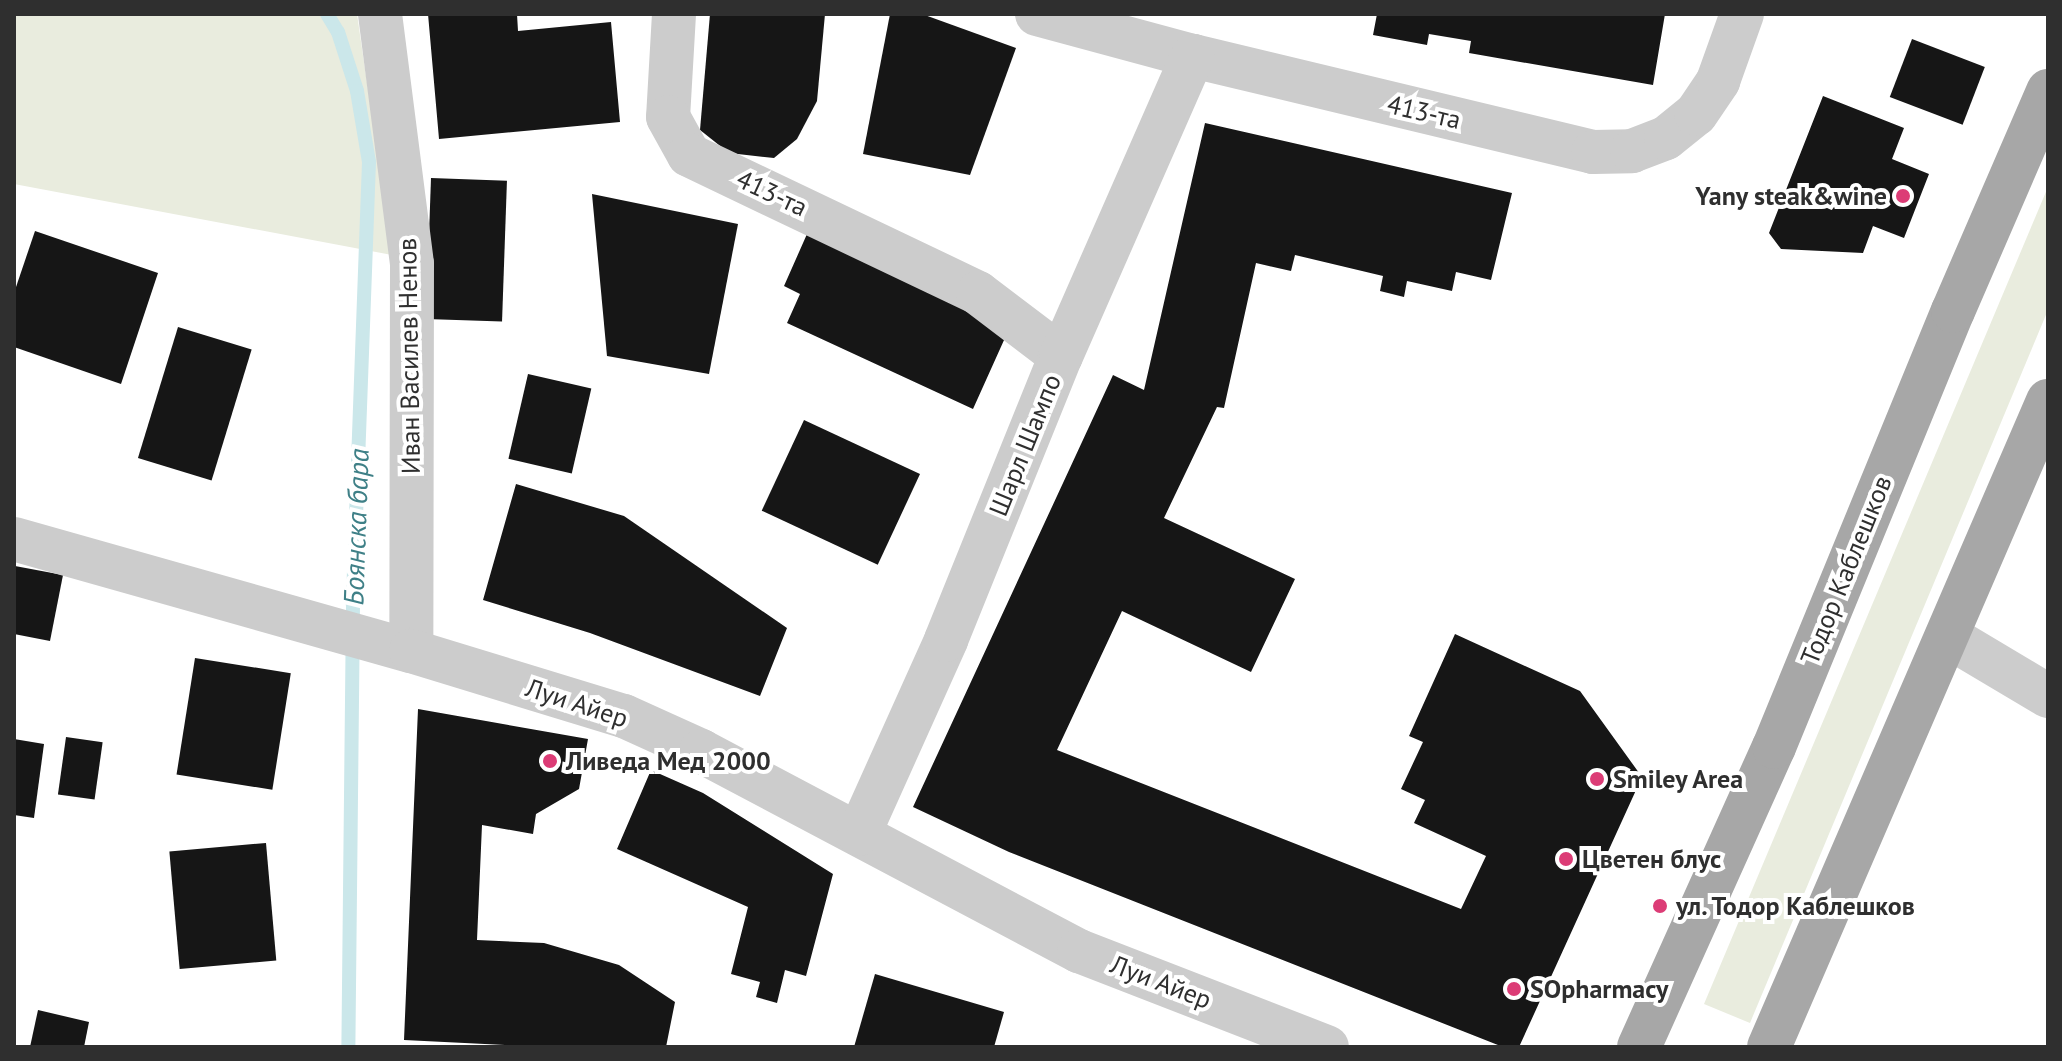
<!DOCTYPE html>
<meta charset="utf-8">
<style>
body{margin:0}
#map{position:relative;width:2062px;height:1061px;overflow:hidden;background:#fff;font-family:"PT Sans",sans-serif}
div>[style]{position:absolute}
.green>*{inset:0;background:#e9ecde}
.stream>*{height:14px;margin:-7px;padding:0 7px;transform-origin:7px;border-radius:7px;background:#cbe7ea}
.building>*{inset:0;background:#161616;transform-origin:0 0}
.minor>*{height:44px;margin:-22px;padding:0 22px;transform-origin:22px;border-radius:22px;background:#ccc}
.major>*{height:44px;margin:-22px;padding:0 22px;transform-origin:22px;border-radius:22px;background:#a7a7a7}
.dots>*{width:22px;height:22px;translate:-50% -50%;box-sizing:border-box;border:4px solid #fff;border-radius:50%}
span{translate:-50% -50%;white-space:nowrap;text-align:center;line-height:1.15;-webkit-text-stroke:8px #fff;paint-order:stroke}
.street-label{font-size:26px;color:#2f2f2f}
.poi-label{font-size:26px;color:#2f2f2f;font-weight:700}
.right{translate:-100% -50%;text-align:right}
.left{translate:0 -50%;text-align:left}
.water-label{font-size:28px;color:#3f8087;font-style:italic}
.frame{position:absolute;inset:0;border:16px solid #2f2f2f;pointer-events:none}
</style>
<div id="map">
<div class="green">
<div style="clip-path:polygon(14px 14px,357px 14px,392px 255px,14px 184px)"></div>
<div style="clip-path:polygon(2048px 187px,2048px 310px,1750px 1023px,1704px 1004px)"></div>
</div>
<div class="stream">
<div style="left:327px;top:14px;width:21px;rotate:59deg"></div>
<div style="left:338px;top:32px;width:62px;rotate:72.1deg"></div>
<div style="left:357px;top:91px;width:72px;rotate:80.4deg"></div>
<div style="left:369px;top:162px;width:443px;rotate:92.1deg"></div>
<div style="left:353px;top:605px;width:442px;rotate:90.6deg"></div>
</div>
<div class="building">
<div style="clip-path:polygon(428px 14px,517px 14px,518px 31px,611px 22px,620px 122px,439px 139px)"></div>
<div style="clip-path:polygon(710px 14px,825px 14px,817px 101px,797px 139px,774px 158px,729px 153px,700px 130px)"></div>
<div style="clip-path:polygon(890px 14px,922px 14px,1016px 48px,970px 175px,863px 154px)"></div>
<div style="clip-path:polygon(1377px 14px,1665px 14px,1653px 85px,1469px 53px,1471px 41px,1429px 34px,1427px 45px,1373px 35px)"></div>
<div style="left:1912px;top:39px;width:78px;height:62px;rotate:21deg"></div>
<div style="clip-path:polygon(1823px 96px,1904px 128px,1892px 159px,1929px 174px,1904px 238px,1873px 226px,1863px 253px,1781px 249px,1769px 233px)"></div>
<div style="clip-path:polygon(1205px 123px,1512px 193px,1491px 280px,1456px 272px,1452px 291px,1407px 281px,1404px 297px,1380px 291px,1383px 276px,1295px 255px,1291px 271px,1256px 263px,1224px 408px,1217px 407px,1164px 518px,1295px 579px,1251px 672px,1122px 611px,1057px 750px,1461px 909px,1486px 856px,1414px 823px,1425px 800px,1401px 789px,1423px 742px,1409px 736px,1455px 634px,1580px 691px,1642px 777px,1519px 1047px,1503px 1047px,1009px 852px,913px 807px,1113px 375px,1144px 390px)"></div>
<div style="left:431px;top:178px;width:76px;height:141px;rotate:2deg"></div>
<div style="clip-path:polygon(592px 194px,738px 224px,709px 374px,607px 356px)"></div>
<div style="clip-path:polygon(35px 231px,158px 273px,121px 384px,14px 347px,14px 293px)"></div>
<div style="clip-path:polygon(807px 234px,1009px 329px,973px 409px,787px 323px,800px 294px,784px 286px)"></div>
<div style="left:178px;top:327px;width:77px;height:137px;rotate:17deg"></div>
<div style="left:528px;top:374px;width:65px;height:87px;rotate:13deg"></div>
<div style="left:804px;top:420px;width:128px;height:100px;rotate:25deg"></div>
<div style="clip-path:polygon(516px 484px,624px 516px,787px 628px,760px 696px,590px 633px,483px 600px)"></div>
<div style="clip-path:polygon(15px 566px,63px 575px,50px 641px,14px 634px)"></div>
<div style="left:195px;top:658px;width:97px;height:118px;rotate:9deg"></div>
<div style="clip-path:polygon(418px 709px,588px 739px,579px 789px,536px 814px,533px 834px,482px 825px,477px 940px,544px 943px,619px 965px,675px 1002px,666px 1047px,543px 1047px,404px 1040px)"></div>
<div style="left:66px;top:737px;width:37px;height:58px;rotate:8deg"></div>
<div style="clip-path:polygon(14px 739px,44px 744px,34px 818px,14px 815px)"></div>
<div style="clip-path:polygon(651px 770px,703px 793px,833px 874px,806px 976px,785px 970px,777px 1003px,756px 997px,760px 982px,731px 974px,748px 907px,617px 849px)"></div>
<div style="left:266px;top:843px;width:118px;height:97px;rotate:85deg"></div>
<div style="clip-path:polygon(875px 974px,1004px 1012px,994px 1047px,854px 1047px)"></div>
<div style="clip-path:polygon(38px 1010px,89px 1022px,84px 1047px,30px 1047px)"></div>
</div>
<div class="minor">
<div style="left:380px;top:14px;width:252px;rotate:82.7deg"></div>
<div style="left:412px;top:264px;width:387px;rotate:90.1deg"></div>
<div style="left:674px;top:14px;width:103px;rotate:93.3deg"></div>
<div style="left:668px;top:117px;width:43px;rotate:61.1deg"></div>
<div style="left:689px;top:155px;width:320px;rotate:25.5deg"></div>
<div style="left:978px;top:293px;width:104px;rotate:37.2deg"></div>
<div style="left:1037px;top:14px;width:162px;rotate:15.1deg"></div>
<div style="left:1193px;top:56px;width:411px;rotate:13.5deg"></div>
<div style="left:1593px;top:152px;width:39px;rotate:-1deg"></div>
<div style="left:1632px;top:151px;width:36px;rotate:-21deg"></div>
<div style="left:1666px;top:138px;width:38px;rotate:-39deg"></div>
<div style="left:1696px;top:114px;width:40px;rotate:-56deg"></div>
<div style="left:1718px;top:81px;width:71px;rotate:-70.3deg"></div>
<div style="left:14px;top:539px;width:412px;rotate:15.8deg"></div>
<div style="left:411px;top:651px;width:223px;rotate:17deg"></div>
<div style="left:624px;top:716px;width:85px;rotate:24.4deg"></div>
<div style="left:701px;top:751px;width:428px;rotate:27.9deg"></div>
<div style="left:1079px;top:951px;width:266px;rotate:21.2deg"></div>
<div style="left:1949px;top:637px;width:115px;rotate:30.8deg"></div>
<div style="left:859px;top:834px;width:213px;rotate:-65.8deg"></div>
<div style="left:946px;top:640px;width:306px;rotate:-68deg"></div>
<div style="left:1061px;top:356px;width:328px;rotate:-66.3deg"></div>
</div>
<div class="major">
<div style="left:1639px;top:1047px;width:329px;rotate:-65.8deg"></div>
<div style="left:1774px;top:747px;width:471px;rotate:-67.7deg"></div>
<div style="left:1953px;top:311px;width:240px;rotate:-66.6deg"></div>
<div style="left:1769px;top:1047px;width:704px;rotate:-66.64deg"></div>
</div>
<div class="dots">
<div style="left:1903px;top:196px;background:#dc3c76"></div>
<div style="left:550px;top:761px;background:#dc3c76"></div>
<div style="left:1597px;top:779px;background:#dc3c76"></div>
<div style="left:1566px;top:859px;background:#dc3c76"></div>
<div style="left:1660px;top:906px;background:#dc3c76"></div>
<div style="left:1514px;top:989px;background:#dc3c76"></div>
</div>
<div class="street-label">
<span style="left:1424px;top:112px;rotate:13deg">413-та</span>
<span style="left:772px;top:193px;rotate:25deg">413-та</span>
<span style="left:409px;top:356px;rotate:-91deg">Иван Василев Ненов</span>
<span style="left:1025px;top:445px;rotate:-68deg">Шарл Шампо</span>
<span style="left:1846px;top:570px;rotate:-68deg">Тодор Каблешков</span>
<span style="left:577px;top:703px;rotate:18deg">Луи Айер</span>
<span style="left:1161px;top:982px;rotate:21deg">Луи Айер</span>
</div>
<div class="poi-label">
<span class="right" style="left:1887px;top:196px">Yany steak&amp;wine</span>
<span class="left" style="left:566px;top:761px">Ливеда Мед 2000</span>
<span class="left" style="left:1613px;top:779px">Smiley Area</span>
<span class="left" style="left:1582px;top:859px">Цветен блус</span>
<span class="left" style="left:1676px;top:906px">ул. Тодор Каблешков</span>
<span class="left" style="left:1530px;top:989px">SOpharmacy</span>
</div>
<div class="water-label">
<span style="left:356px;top:527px;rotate:-88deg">Боянска бара</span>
</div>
<div class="frame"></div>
</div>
